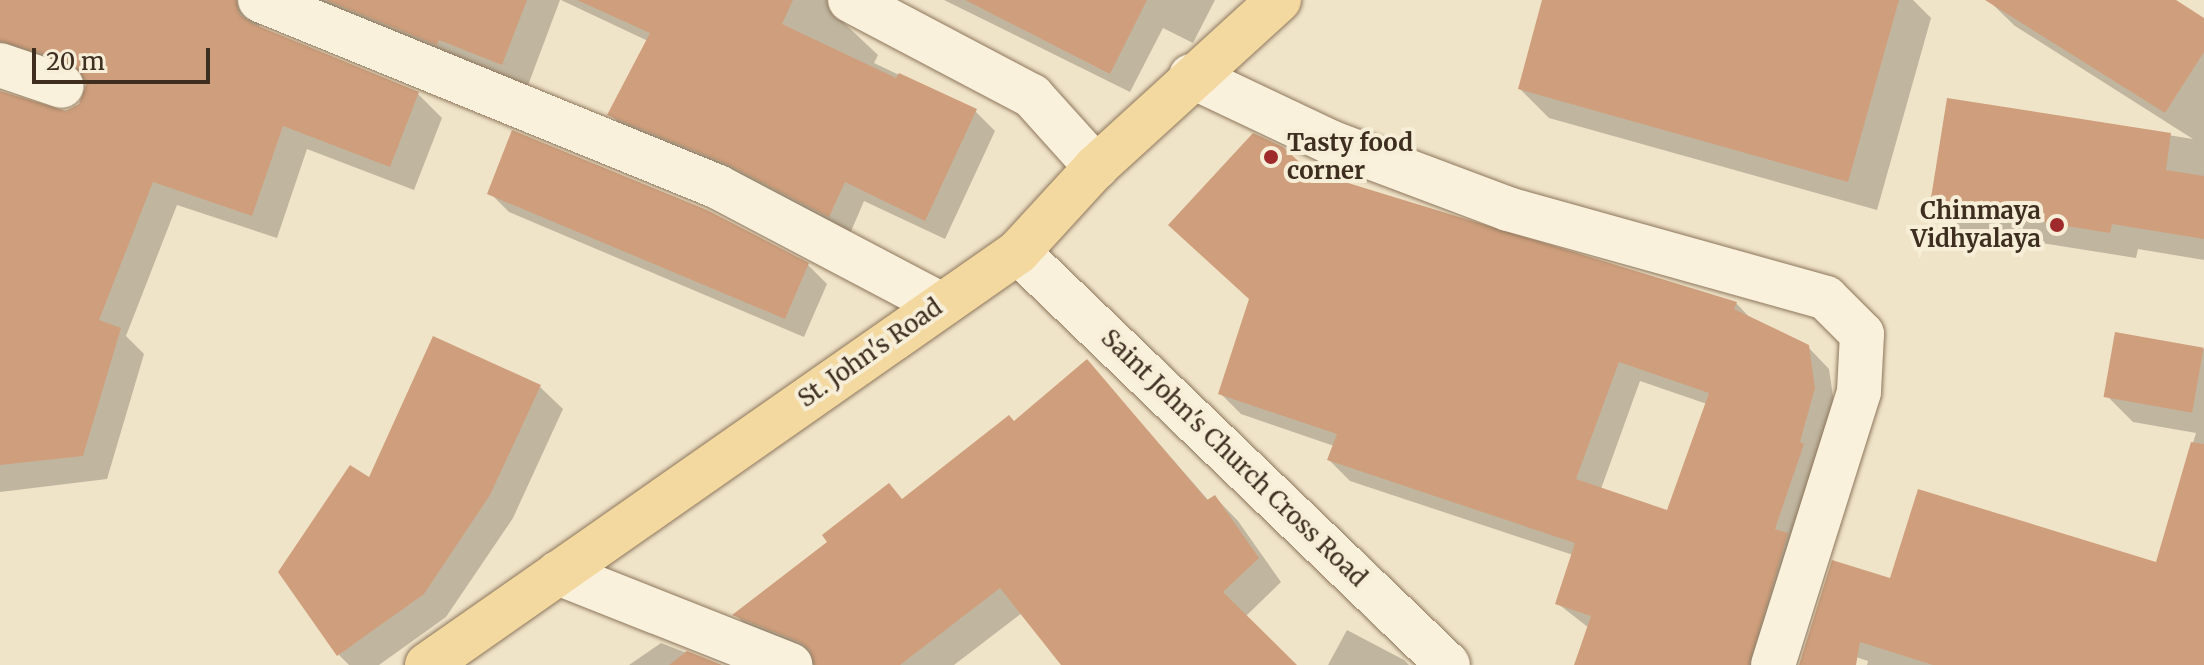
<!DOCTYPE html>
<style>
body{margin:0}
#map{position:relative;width:2204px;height:665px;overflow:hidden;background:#f0e4c8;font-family:Merriweather,serif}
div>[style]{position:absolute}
.shadow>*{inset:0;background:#0003}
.building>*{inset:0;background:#cf9f7d;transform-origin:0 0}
.roads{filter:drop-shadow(0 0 2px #8d765c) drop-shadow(0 0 2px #8d765c)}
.minor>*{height:44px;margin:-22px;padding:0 22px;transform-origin:22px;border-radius:22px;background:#faf1dc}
.major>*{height:44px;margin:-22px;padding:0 22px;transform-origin:22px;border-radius:22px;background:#f3d9a0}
.dots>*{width:22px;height:22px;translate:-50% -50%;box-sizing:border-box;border:4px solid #f7eed8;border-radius:50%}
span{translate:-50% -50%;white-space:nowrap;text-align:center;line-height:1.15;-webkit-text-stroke:8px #f7eed8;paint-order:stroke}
.poi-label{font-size:24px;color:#3d2e20;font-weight:700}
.left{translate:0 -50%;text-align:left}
.right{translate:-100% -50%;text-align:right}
.street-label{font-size:24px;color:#3d2e20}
.scale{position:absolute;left:32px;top:48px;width:178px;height:36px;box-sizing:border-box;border:4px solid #3d2e20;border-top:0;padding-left:10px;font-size:24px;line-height:28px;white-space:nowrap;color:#3d2e20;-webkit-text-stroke:6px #f7eed8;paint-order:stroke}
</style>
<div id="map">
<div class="shadow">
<div style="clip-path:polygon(0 0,560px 0,527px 88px,268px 4px,259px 27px,418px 94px,442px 118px,414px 190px,307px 149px,277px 238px,177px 205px,126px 336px,144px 354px,107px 479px,0 492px,0 128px,81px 106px,88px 83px,0 54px)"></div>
<div style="clip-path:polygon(561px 0,855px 0,844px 23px,878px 55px,874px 63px,975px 111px,995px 131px,945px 239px,864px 201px,849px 236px,629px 134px,610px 114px,648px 41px)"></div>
<div style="clip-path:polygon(944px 0,1215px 0,1193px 43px,1163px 28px,1130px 92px)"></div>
<div style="clip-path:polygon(1544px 0,1913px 0,1931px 18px,1877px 210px,1549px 118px,1520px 89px)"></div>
<div style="clip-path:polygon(1988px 0,2172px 0,2204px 20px,2204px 260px,2138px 249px,2136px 258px,1959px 230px,1932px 204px,1949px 100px,2193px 139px,2015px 26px)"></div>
<div style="clip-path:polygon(evenodd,1308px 172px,1736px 303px,1753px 321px,1808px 347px,1829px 369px,1835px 410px,1764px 665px,1577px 665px,1589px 628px,1557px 603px,1573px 555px,1350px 481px,1329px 460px,1334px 446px,1241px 414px,1220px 393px,1308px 172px,1640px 381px,1707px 404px,1668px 512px,1601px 489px,1640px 381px)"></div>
<div style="clip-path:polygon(490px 193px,707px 212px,808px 265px,827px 284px,804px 337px,509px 212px)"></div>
<div style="clip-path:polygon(2204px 349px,2204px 665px,1867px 665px,1868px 661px,1840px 652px,1892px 581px,2157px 564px,2196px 433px,2133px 422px,2107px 396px)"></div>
<div style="clip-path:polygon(1087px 361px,1209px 501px,1215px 497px,1238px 521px,1281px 582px,1245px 617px,1294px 665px,1064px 665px,1022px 613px,954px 665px,814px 665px,758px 638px,736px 615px,1014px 423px)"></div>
<div style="clip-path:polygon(540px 387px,563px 409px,513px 518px,446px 617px,379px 665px,349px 665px,339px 655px)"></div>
<div style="clip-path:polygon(1347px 630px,1404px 660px,1409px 665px,1328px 665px)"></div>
<div style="clip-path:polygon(661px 643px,717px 665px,629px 665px)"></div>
</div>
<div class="building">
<div style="clip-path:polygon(0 0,236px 0,240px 15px,251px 23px,419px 92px,390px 167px,283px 126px,252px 216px,153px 182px,99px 320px,121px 328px,83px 456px,0 465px,0 91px,66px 111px,79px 104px,87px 82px,70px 62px,0 41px)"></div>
<div style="clip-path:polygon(326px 0,527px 0,502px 65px,439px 40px,437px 45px)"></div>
<div style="clip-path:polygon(577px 0,793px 0,782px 24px,896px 78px,899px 73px,977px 109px,925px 221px,845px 182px,829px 217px,727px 164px,607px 115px,650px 33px)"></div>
<div style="clip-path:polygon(965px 0,1147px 0,1110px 74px)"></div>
<div style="clip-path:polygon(1542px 0,1899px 0,1848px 182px,1518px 89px)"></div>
<div style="clip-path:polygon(1985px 0,2176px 0,2204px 18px,2204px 52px,2165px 113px)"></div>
<div style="clip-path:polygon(1947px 98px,2171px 133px,2166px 170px,2204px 176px,2204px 239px,2112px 224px,2110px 233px,1930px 204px)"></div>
<div style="clip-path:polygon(512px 130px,707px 210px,809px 263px,785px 319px,487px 194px)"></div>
<div style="clip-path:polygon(evenodd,1253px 133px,1283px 147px,1309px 171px,1737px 302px,1734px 309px,1809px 345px,1815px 388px,1800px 442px,1804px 444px,1775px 529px,1788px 533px,1749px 665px,1574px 665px,1591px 616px,1555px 604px,1575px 543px,1327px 460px,1337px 434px,1218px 394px,1249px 299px,1168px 225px,1253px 133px,1619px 362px,1709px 393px,1667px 510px,1576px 479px,1619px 362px)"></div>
<div style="left:2115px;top:332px;width:90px;height:66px;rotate:10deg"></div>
<div style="clip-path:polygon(433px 336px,541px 385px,490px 495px,424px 594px,337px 656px,278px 572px,350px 465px,369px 477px)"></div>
<div style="clip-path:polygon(1087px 359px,1207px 500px,1215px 495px,1259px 558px,1223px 592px,1297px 665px,1061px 665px,1000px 588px,900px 665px,814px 665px,810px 650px,800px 642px,732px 615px,827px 542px,822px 535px,889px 483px,902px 499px,1009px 415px,1014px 421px)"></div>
<div style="clip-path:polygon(2191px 442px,2204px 444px,2204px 665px,1933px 665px,1860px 642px,1856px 665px,1799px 665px,1832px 560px,1890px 578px,1918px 489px,2156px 562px)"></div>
<div style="clip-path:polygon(687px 651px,722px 665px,669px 665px)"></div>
</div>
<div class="roads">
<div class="minor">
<div style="left:260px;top:0;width:495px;rotate:22.2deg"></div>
<div style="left:718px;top:187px;width:251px;rotate:27.8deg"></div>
<div style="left:850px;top:0;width:206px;rotate:27.8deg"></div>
<div style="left:1032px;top:96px;width:96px;rotate:48deg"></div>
<div style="left:0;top:65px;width:65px;rotate:18.7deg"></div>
<div style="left:1191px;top:76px;width:154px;rotate:25.4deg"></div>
<div style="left:1330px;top:142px;width:190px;rotate:20.6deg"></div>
<div style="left:1508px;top:209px;width:330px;rotate:15.6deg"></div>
<div style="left:1826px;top:298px;width:51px;rotate:45deg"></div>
<div style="left:1862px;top:334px;width:58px;rotate:93deg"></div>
<div style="left:1859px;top:392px;width:286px;rotate:107.5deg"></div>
<div style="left:1018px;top:252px;width:596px;rotate:43.84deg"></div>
<div style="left:558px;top:573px;width:250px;rotate:21.6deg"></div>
</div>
<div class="major">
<div style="left:427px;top:665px;width:721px;rotate:-34.95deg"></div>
<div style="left:1018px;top:252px;width:115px;rotate:-47.5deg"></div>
<div style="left:1096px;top:167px;width:248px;rotate:-42.4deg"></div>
</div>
</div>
<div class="dots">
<div style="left:1271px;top:157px;background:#9e2a2b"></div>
<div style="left:2057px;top:225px;background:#9e2a2b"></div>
</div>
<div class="poi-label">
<span class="left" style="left:1287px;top:157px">Tasty food<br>corner</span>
<span class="right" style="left:2041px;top:225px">Chinmaya<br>Vidhyalaya</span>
</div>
<div class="street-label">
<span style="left:870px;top:353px;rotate:-35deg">St. John's Road</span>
<span style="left:1234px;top:458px;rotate:44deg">Saint John's Church Cross Road</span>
</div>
<div class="scale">20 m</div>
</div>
